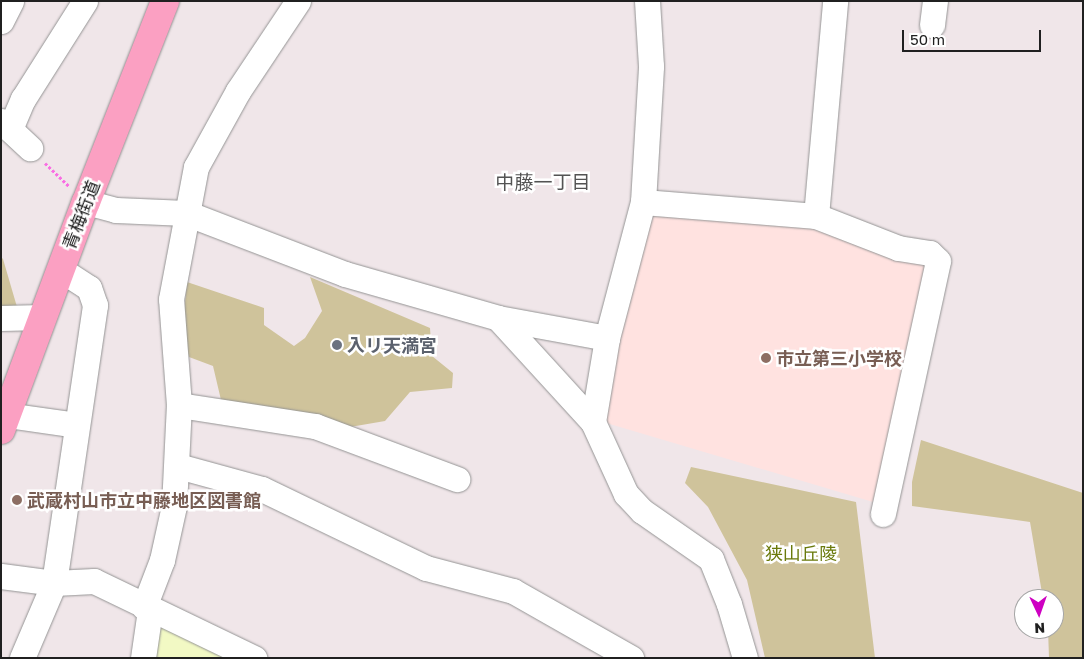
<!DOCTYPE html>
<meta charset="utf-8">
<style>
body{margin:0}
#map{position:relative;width:1084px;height:659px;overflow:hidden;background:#f0e6e9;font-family:"Golos Text","Noto Sans JP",sans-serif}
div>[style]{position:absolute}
.education>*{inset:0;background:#ffe2e0}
.forest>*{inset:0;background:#cfc39b}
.park>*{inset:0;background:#f2f9c4}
.path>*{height:3px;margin-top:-1.5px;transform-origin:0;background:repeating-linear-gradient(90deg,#f96ee3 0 2.5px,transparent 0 5px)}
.roads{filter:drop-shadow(0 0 1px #949494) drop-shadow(0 0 1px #949494)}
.minor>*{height:25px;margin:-12.5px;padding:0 12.5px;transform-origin:12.5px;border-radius:12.5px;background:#fff}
.major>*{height:28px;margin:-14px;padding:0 14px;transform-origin:14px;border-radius:14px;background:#fba0c2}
.dots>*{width:14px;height:14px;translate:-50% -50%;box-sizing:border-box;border:2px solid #fff;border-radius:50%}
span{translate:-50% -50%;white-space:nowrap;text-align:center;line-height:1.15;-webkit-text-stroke:5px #fff;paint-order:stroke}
.street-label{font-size:18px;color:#202020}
.worship-label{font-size:18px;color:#5b616d;font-weight:700}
.left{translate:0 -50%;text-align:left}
.education-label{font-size:18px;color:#785e54;font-weight:700}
.park-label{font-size:18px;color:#6a7a0c}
.neighbourhood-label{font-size:19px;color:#535353}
.frame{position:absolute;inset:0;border:2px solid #202020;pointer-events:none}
.north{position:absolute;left:1014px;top:589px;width:50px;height:50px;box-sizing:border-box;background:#fff;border:1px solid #a6a6a6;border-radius:50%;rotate:177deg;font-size:14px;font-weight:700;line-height:20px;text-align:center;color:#202020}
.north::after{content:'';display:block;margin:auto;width:18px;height:22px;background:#ce01c2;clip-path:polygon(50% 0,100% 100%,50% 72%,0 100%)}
.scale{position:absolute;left:902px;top:30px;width:139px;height:22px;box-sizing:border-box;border:2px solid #202020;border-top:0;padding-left:6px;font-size:15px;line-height:18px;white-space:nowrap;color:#202020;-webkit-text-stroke:4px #fff;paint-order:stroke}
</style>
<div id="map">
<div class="education">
<div style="clip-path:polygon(651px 209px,818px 222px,934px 262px,873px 502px,603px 422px,617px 342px)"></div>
</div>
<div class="forest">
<div style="clip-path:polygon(1px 257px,3px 259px,17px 307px,1px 307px)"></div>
<div style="clip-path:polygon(310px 277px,430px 328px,432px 356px,453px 373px,452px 388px,410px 392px,385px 421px,350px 427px,221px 400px,213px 366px,189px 357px,182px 333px,187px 282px,264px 308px,264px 325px,294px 346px,305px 338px,322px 311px)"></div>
<div style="clip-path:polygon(921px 440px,1083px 493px,1083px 658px,1049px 658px,1048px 629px,1054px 629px,1054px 599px,1043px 599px,1030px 522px,912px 506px,912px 482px)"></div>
<div style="clip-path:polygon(691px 467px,856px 502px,875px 658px,765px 658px,747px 580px,708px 507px,685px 483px)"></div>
</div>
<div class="park">
<div style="clip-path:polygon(152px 623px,238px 658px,148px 658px)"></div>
</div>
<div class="path">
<div style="left:45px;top:163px;width:33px;rotate:44deg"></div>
</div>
<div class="roads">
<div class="minor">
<div style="left:1px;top:21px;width:22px;rotate:-63deg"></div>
<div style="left:932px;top:25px;width:24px;rotate:-83deg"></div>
<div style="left:1px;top:121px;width:40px;rotate:43deg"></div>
<div style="left:10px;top:129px;width:33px;rotate:-67deg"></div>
<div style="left:23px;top:99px;width:116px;rotate:-57.7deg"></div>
<div style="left:86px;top:202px;width:31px;rotate:15deg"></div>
<div style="left:116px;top:210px;width:70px;rotate:2.5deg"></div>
<div style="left:186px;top:213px;width:170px;rotate:21deg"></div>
<div style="left:345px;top:274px;width:159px;rotate:16deg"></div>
<div style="left:498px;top:318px;width:111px;rotate:10.4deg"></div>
<div style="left:643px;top:202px;width:136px;rotate:-86.6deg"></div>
<div style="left:651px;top:66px;width:65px;rotate:-93.5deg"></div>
<div style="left:816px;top:216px;width:216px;rotate:-84.9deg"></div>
<div style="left:1px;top:318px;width:42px;rotate:-1.4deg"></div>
<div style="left:498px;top:318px;width:141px;rotate:47.6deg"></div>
<div style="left:593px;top:422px;width:79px;rotate:65.4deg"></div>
<div style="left:626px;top:494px;width:23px;rotate:47deg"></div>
<div style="left:642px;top:511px;width:84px;rotate:34.8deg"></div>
<div style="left:711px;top:559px;width:48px;rotate:68.2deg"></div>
<div style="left:729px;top:604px;width:56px;rotate:73.5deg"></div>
<div style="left:179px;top:405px;width:138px;rotate:8.8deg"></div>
<div style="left:315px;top:426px;width:152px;rotate:20.5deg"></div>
<div style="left:7px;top:415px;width:70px;rotate:8.2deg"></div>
<div style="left:593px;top:422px;width:85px;rotate:-80.5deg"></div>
<div style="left:607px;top:338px;width:141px;rotate:-75.2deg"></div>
<div style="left:643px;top:202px;width:174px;rotate:4.6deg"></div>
<div style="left:816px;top:216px;width:88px;rotate:21.3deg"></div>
<div style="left:898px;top:248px;width:32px;rotate:9deg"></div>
<div style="left:930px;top:253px;width:11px;rotate:45deg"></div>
<div style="left:938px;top:261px;width:259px;rotate:102.3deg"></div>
<div style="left:178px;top:466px;width:87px;rotate:15.3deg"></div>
<div style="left:262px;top:489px;width:182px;rotate:25.7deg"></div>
<div style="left:426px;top:568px;width:90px;rotate:14.8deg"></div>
<div style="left:513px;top:591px;width:136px;rotate:29.6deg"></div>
<div style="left:1px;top:576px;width:53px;rotate:7.5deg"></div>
<div style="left:54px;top:583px;width:40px;rotate:-2.9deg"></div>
<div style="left:94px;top:581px;width:178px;rotate:25.7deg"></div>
<div style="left:144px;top:607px;width:50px;rotate:-69deg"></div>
<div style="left:162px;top:560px;width:55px;rotate:-77.5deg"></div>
<div style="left:174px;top:506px;width:101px;rotate:-87.2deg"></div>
<div style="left:179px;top:405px;width:106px;rotate:-94.3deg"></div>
<div style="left:171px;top:299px;width:134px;rotate:-79.3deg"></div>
<div style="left:196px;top:167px;width:87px;rotate:-61.1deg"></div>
<div style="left:238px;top:91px;width:108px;rotate:-56.3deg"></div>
<div style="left:22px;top:658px;width:82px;rotate:-66.9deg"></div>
<div style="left:54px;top:583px;width:281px;rotate:-81.6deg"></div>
<div style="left:95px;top:305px;width:18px;rotate:-109deg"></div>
<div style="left:89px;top:288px;width:33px;rotate:-147deg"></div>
<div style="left:143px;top:658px;width:49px;rotate:-81.7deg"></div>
</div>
<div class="major">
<div style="left:1px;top:430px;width:243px;rotate:-69.6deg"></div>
<div style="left:86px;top:202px;width:216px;rotate:-68.5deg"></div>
</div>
</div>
<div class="dots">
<div style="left:337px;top:345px;background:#6b7280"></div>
<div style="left:766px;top:358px;background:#8d6e63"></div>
<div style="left:17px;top:500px;background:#8d6e63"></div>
</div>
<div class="street-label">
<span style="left:81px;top:215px;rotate:-69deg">青梅街道</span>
</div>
<div class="worship-label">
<span class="left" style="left:347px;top:345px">入リ天満宮</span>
</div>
<div class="education-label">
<span class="left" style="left:776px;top:358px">市立第三小学校</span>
<span class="left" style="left:27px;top:500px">武蔵村山市立中藤地区図書館</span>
</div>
<div class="park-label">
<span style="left:801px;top:553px">狭山丘陵</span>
</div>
<div class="neighbourhood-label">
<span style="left:543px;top:182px">中藤一丁目</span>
</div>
<div class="frame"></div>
<div class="north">N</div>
<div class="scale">50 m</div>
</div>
